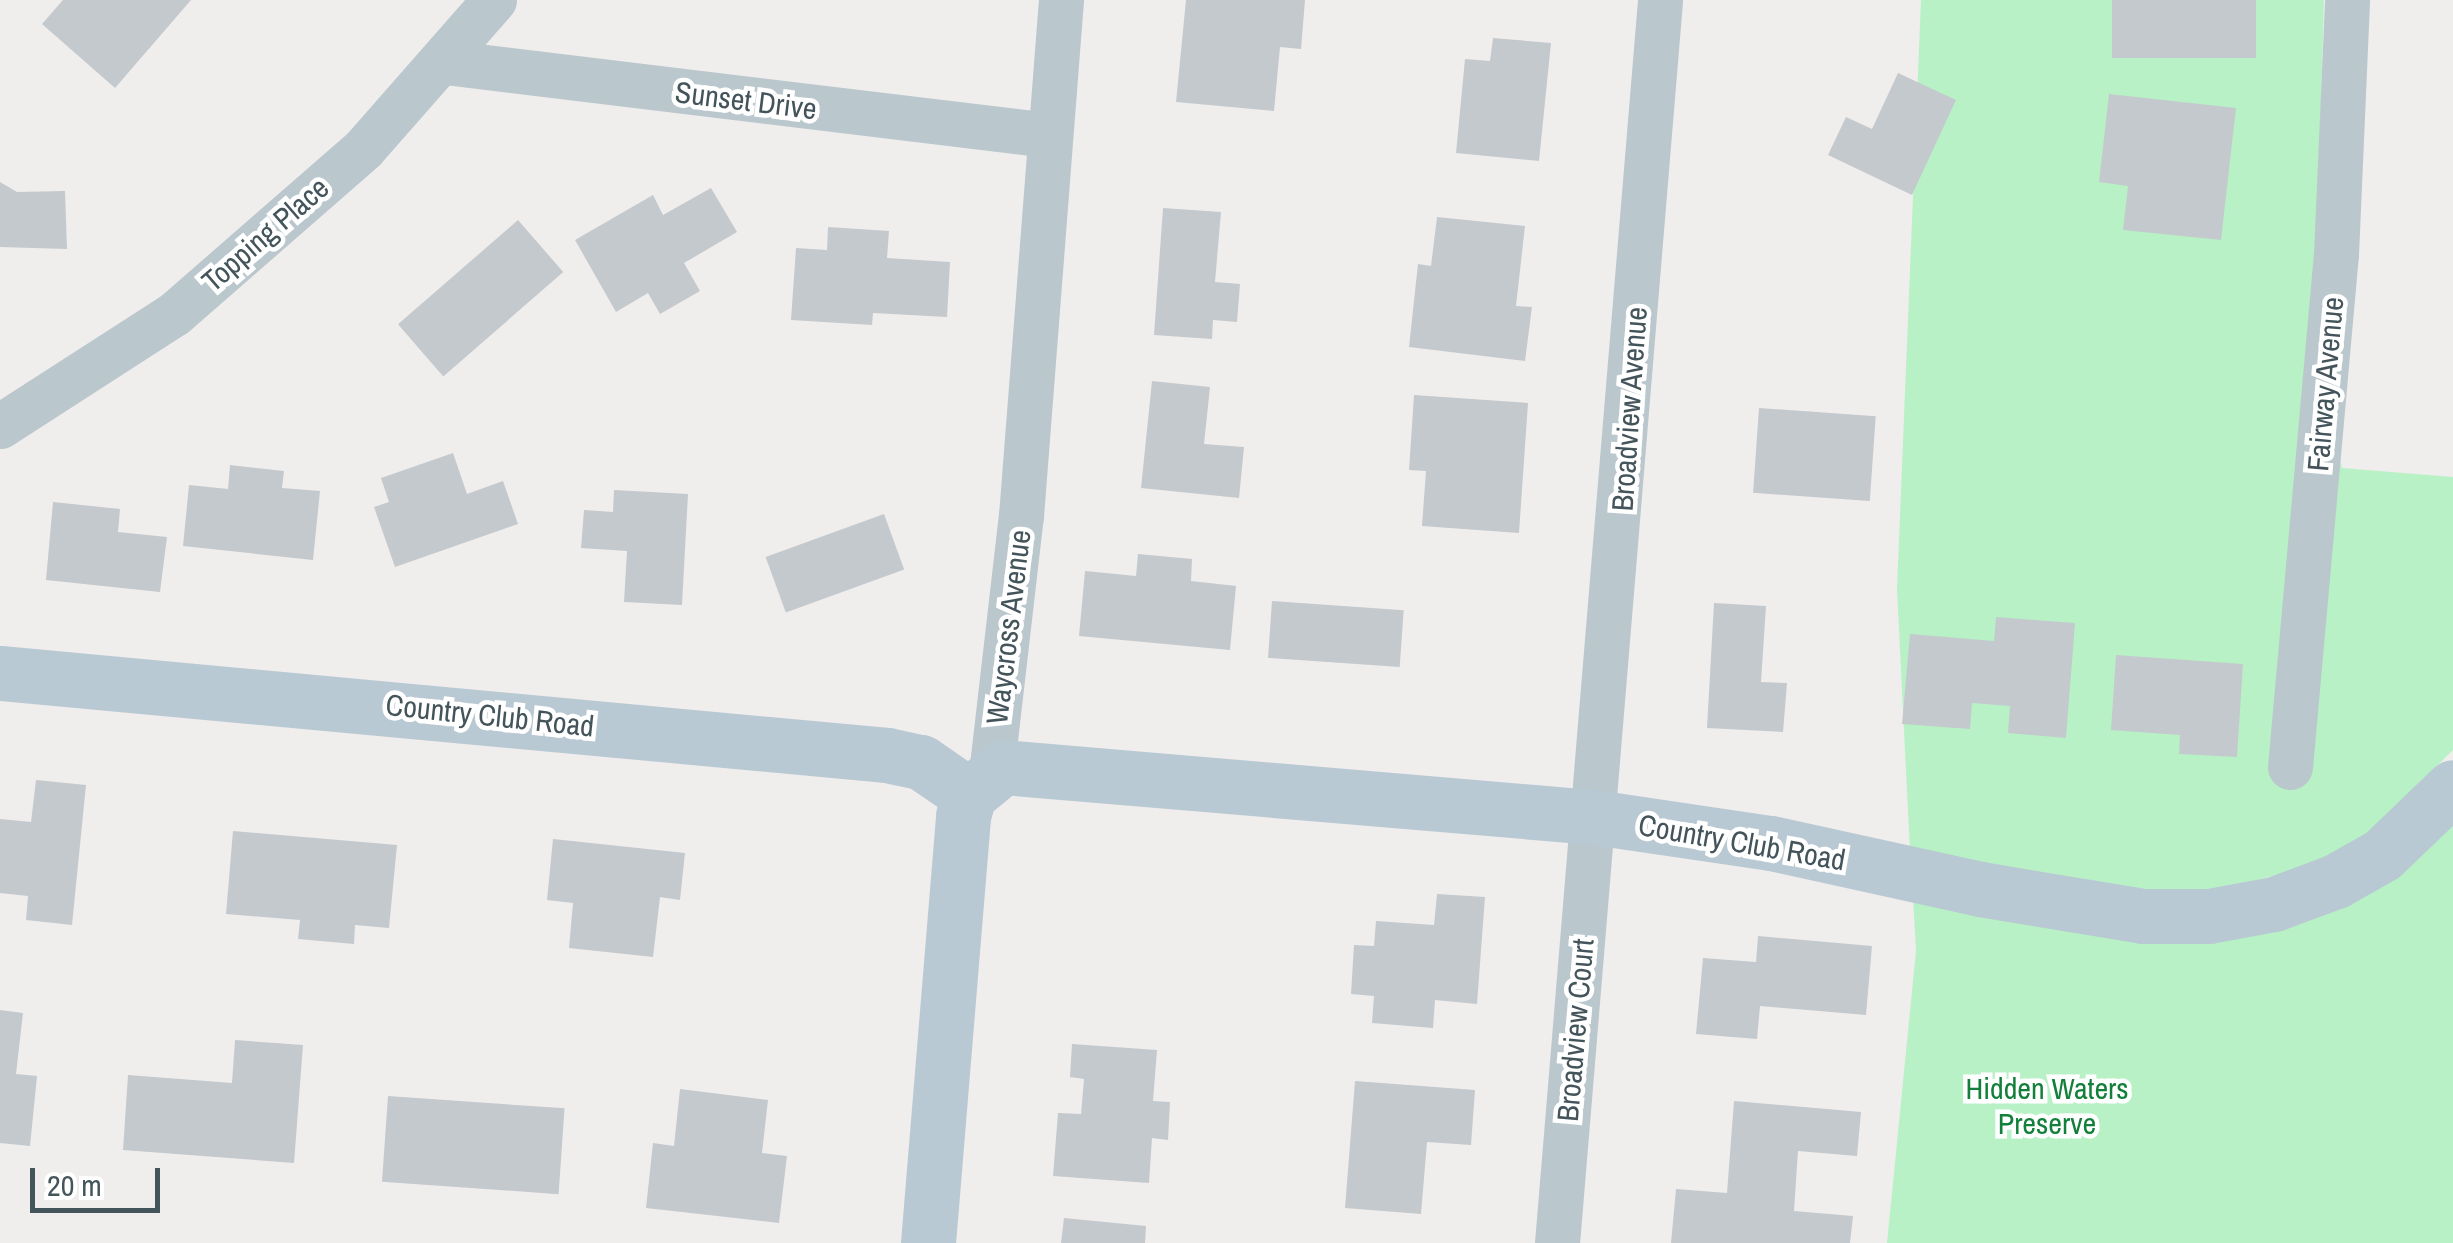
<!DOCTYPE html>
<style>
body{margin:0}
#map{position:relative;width:2453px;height:1243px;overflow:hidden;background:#f0eded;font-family:"Archivo Narrow",sans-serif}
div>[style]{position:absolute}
.green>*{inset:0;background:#b8f1c6}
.building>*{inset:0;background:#c4c9cd;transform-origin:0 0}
.street>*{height:45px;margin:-22.5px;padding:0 22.5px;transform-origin:22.5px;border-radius:22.5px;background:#bac7cd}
.secondary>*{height:55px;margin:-27.5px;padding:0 27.5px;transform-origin:27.5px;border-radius:27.5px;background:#b9c9d3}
span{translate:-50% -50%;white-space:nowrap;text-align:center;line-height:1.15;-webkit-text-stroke:9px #fff;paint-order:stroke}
.street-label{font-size:30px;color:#44545b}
.park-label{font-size:30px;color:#12803a}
.scale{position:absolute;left:30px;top:1168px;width:130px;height:45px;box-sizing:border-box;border:5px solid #44545b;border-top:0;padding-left:12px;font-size:30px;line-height:35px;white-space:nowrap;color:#44545b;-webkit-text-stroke:8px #fff;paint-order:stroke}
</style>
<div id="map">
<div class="green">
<div style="clip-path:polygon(1921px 0,2324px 0,2314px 355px,2342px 468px,2453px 477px,2453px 750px,2365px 837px,2324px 862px,2205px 894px,2145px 893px,1910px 851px,1897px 589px)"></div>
<div style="clip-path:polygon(2453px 820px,2453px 1243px,1887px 1243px,1916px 951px,1913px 897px,2139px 938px)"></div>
</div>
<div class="building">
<div style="clip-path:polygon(63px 0,191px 0,115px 88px,42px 24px)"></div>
<div style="clip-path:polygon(1186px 0,1305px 0,1301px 49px,1280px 47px,1274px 111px,1176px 102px)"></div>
<div style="left:2112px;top:0;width:144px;height:58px"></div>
<div style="clip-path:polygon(1493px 38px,1551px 43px,1539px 161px,1456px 153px,1465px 59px,1490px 61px)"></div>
<div style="clip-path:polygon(1898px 73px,1956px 100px,1912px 195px,1828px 155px,1846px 117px,1872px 129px)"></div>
<div style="clip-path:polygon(2109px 94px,2236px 108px,2221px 240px,2123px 230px,2128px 186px,2099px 182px)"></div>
<div style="clip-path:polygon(0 182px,17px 192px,65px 191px,67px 249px,0 247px)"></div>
<div style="clip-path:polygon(711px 188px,737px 232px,684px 263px,700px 291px,660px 314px,648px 293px,616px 312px,575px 240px,653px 195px,663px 215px)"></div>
<div style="clip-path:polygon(1163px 208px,1221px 212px,1215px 282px,1240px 284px,1237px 322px,1213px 320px,1212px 339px,1154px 335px)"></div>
<div style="clip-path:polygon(1437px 217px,1525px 226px,1516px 306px,1532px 307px,1525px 361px,1409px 347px,1418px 264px,1431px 266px)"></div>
<div style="left:518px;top:220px;width:69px;height:159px;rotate:49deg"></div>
<div style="clip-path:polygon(828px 227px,889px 231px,887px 258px,950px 262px,947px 317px,873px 313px,872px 325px,791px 320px,796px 248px,827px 250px)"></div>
<div style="clip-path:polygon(1152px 381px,1210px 387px,1204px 444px,1244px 447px,1239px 498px,1141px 488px)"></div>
<div style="clip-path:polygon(1414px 395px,1528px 403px,1519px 533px,1422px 526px,1426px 471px,1409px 470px)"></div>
<div style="left:1759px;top:408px;width:117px;height:85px;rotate:4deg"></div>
<div style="clip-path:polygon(453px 453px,467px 494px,503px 481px,518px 524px,395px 567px,374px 507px,389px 502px,381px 478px)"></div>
<div style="clip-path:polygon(230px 465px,284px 471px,282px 488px,320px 491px,313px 560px,183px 546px,189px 485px,228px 489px)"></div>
<div style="clip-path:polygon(614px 490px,688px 494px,682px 605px,624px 602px,627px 551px,581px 548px,584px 510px,613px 512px)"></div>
<div style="clip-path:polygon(53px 502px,120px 509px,118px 532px,167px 537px,160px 592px,46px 580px)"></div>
<div style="left:884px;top:514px;width:59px;height:126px;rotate:70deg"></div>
<div style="clip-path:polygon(1138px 554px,1192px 559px,1191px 581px,1236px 586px,1230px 650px,1079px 636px,1085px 571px,1136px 576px)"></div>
<div style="left:1272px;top:601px;width:132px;height:57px;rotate:4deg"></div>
<div style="clip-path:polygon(1714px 603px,1766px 606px,1761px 682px,1787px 683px,1783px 732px,1707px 728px)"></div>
<div style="clip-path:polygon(1996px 617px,2075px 623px,2066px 738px,2008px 733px,2010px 706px,1972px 703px,1970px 729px,1902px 724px,1910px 634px,1994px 641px)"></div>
<div style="clip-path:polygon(2116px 655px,2243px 664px,2237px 757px,2179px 754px,2180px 735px,2111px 730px)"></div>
<div style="clip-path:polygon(36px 780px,86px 785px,72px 925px,26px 920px,28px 896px,0 893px,0 819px,31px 822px)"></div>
<div style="clip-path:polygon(233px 831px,397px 845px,389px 928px,355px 925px,354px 944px,298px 939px,300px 920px,226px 914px)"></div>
<div style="clip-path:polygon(553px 839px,685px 853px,680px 900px,660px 897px,653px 957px,569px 948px,573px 903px,547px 900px)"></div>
<div style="clip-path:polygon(1437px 894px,1485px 897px,1477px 1004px,1435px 1000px,1433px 1028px,1372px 1023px,1374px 996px,1351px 994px,1354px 945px,1374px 946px,1376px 921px,1434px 925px)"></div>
<div style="clip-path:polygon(1758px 936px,1872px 946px,1866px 1015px,1760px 1006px,1757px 1039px,1696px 1034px,1703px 958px,1756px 962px)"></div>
<div style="clip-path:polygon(0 1010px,23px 1013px,16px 1074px,37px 1076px,30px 1146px,0 1143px)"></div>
<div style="clip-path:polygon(235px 1040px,303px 1045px,294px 1163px,123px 1150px,128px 1075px,232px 1083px)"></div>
<div style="clip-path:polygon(1072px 1044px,1157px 1050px,1153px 1101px,1170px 1102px,1168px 1140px,1152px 1138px,1149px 1183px,1053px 1176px,1058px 1113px,1081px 1114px,1084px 1079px,1070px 1077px)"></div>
<div style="clip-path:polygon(1355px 1081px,1475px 1090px,1471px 1145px,1427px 1142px,1421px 1214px,1345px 1208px)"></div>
<div style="clip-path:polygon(680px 1089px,768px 1100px,762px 1153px,787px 1156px,779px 1223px,646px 1208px,653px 1143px,674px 1146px)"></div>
<div style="left:388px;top:1096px;width:177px;height:86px;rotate:4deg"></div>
<div style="clip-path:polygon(1734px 1101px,1861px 1112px,1857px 1156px,1798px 1151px,1794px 1211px,1853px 1216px,1850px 1243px,1671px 1243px,1676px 1189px,1727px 1193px)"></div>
<div style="clip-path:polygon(1064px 1218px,1146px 1226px,1145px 1243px,1061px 1243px)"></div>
</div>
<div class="street">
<div style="left:445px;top:62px;width:607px;rotate:6.9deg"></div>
<div style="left:0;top:426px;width:207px;rotate:-32.8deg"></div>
<div style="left:174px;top:314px;width:252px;rotate:-41.1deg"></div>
<div style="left:364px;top:148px;width:197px;rotate:-48.7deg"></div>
<div style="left:2290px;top:767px;width:515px;rotate:-84.88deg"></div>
<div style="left:2336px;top:254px;width:254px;rotate:-87.5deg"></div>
<div style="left:991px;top:774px;width:260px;rotate:-83.4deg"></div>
<div style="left:1021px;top:516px;width:518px;rotate:-85.57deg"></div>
<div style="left:1557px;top:1243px;width:1247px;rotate:-85.26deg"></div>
</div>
<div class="secondary">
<div style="left:0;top:673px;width:891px;rotate:5.28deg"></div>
<div style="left:887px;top:755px;width:35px;rotate:12deg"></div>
<div style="left:921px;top:762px;width:58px;rotate:34.5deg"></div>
<div style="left:928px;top:1243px;width:428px;rotate:-85.3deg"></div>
<div style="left:963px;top:816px;width:22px;rotate:-74deg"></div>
<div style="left:969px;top:795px;width:44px;rotate:-39.5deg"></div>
<div style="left:1003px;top:767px;width:593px;rotate:4.84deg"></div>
<div style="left:1594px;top:817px;width:179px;rotate:8.4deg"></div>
<div style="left:1771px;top:843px;width:214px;rotate:12.4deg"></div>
<div style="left:1980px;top:889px;width:165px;rotate:9.4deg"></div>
<div style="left:2143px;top:916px;width:66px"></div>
<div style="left:2209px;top:916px;width:66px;rotate:-10.5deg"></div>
<div style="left:2274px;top:904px;width:66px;rotate:-20.4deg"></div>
<div style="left:2336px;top:881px;width:53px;rotate:-29.5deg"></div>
<div style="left:2382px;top:855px;width:98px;rotate:-43.8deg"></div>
</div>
<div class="street-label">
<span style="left:746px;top:100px;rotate:7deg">Sunset Drive</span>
<span style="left:265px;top:234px;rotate:-41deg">Topping Place</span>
<span style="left:2325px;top:384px;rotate:-85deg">Fairway Avenue</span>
<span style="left:1629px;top:409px;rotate:-86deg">Broadview Avenue</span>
<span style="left:1008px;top:627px;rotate:-83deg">Waycross Avenue</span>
<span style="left:490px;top:715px;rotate:6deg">Country Club Road</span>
<span style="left:1742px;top:842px;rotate:10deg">Country Club Road</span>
<span style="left:1575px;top:1030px;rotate:-85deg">Broadview Court</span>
</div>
<div class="park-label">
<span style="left:2047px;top:1105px">Hidden Waters<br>Preserve</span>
</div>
<div class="scale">20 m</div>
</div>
